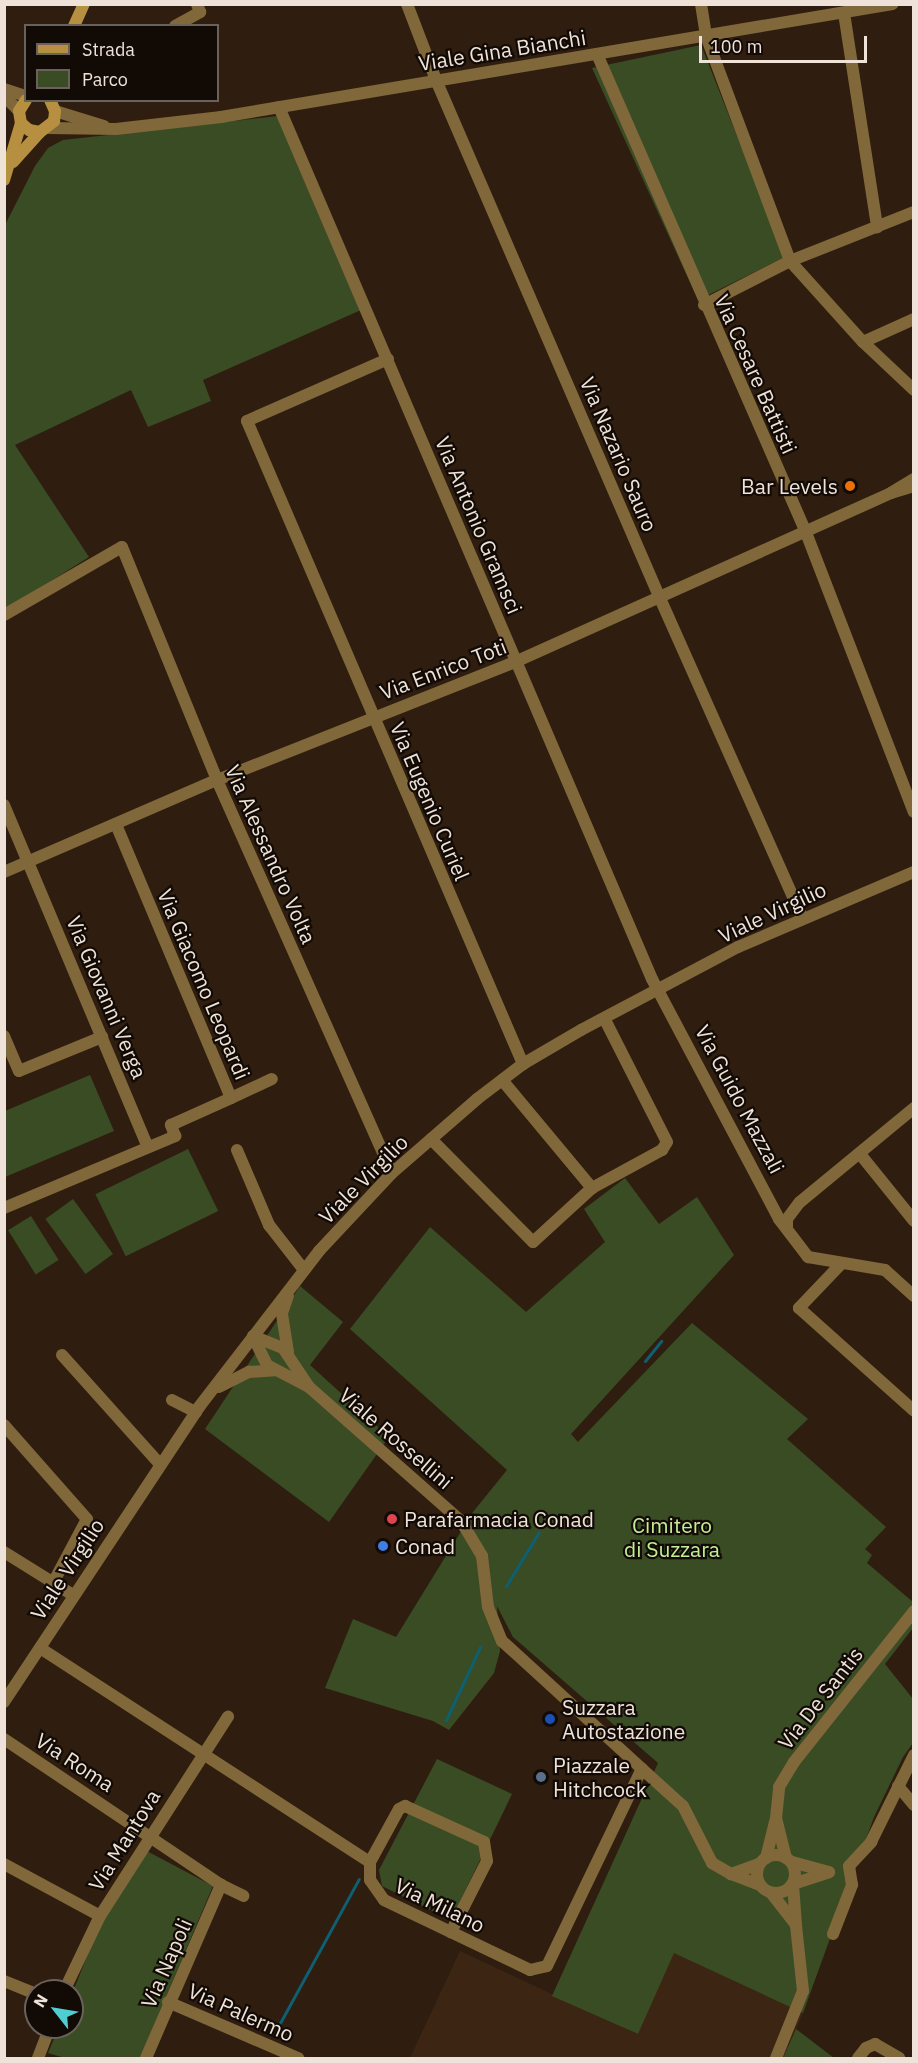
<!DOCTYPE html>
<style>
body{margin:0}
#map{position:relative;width:918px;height:2063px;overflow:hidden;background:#2f1e0f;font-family:"IBM Plex Sans",sans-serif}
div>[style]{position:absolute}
.built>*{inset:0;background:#3c2613}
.green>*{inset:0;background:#394c24;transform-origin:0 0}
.stream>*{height:3px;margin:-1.5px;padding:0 1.5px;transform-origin:1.5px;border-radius:1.5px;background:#0e5f72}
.minor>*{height:12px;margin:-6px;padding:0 6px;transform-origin:6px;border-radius:6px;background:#80683a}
.minor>.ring{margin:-6px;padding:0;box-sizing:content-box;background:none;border:12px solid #80683a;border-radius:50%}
.tertiary>*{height:12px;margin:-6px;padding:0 6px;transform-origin:6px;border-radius:6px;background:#80683a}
.secondary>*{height:12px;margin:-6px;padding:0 6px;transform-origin:6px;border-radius:6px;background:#b68f41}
.dots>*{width:16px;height:16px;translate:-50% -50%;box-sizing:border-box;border:3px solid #110a05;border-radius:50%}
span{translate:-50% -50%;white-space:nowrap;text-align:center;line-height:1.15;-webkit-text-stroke:4.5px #110a05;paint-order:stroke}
.street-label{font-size:21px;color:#efe3d9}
.poi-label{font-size:21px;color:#efe3d9}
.right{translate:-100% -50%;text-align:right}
.left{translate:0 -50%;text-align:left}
.park-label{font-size:21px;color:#c3ef94}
.frame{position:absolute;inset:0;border:6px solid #efe3d9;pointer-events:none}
.legend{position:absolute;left:24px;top:24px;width:195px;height:78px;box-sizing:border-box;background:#110a05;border:2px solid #6a615a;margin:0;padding:8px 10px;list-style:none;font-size:18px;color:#efe3d9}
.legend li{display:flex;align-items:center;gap:12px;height:30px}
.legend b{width:30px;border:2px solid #6a615a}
.north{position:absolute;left:24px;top:1979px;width:60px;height:60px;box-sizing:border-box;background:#110a05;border:2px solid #6a615a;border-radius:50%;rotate:301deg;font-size:16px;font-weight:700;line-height:24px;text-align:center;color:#efe3d9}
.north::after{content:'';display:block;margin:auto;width:21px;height:27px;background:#51ccd1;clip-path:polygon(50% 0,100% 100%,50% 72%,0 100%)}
.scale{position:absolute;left:699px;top:36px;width:168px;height:27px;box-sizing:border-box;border:3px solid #efe3d9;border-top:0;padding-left:8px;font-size:18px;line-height:21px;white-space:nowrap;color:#efe3d9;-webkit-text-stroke:4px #110a05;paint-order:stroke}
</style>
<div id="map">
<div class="built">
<div style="clip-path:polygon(460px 1951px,637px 2034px,673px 1952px,803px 2013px,783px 2058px,410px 2058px)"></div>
</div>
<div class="green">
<div style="clip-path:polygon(701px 45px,785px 257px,698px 300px,592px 68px)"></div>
<div style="clip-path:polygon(278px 116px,361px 310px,203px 380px,211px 401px,148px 427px,131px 390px,15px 445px,89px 557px,5px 610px,5px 225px,35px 166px,48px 148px,63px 140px)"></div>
<div style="clip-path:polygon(90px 1075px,114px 1131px,5px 1177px,5px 1111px)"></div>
<div style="left:188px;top:1149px;width:69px;height:103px;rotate:64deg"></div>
<div style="clip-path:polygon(625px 1178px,659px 1224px,697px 1197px,734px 1255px,571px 1434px,578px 1442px,692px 1323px,808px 1419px,787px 1439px,886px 1527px,865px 1549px,872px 1555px,867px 1563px,913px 1602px,913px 1628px,885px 1664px,913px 1699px,913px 1743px,903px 1757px,874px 1817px,803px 2013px,674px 1953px,638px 2034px,552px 1996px,658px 1763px,513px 1637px,497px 1606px,500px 1651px,494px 1673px,449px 1730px,433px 1721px,325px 1688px,353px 1619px,396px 1637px,473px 1512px,507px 1470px,350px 1329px,430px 1227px,526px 1312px,605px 1242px,584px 1209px)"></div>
<div style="left:73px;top:1199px;width:68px;height:34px;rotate:54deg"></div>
<div style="left:31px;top:1216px;width:52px;height:27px;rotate:58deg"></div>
<div style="clip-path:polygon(300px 1286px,343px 1322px,310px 1365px,389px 1437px,329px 1522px,205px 1429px)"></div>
<div style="clip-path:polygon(437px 1759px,512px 1794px,451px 1920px,382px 1886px,379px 1870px)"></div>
<div style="clip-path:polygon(141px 1848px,213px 1886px,140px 2058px,65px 2058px,48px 2053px,59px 2027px,72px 2027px,72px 1994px,102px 1919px)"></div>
<div style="clip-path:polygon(796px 2029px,834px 2058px,783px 2058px)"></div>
</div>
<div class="stream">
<div style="left:645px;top:1361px;width:26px;rotate:-51deg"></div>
<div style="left:506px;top:1586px;width:63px;rotate:-58.6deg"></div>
<div style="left:446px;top:1720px;width:81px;rotate:-65deg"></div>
<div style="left:280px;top:2023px;width:164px;rotate:-61.3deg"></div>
</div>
<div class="minor">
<div style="left:407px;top:4px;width:81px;rotate:69.1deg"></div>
<div style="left:436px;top:80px;width:562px;rotate:66.63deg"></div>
<div style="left:659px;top:596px;width:351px;rotate:66deg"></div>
<div style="left:701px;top:4px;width:32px;rotate:81deg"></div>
<div style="left:706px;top:36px;width:240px;rotate:69.5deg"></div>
<div style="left:790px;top:261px;width:109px;rotate:48deg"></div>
<div style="left:863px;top:342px;width:70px;rotate:43.3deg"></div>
<div style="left:844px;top:13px;width:217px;rotate:81.2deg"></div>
<div style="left:175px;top:26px;width:29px;rotate:-29deg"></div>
<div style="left:200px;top:12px;width:9px;rotate:-111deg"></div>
<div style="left:597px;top:54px;width:519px;rotate:66.4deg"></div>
<div style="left:805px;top:530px;width:302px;rotate:68.9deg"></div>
<div style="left:4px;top:89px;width:23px;rotate:18deg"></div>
<div style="left:4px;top:96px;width:21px;rotate:45deg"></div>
<div style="left:279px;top:107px;width:948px;rotate:66.84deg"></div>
<div style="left:652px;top:979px;width:272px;rotate:62.1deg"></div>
<div style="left:779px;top:1219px;width:48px;rotate:52.7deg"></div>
<div style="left:808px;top:1257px;width:78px;rotate:9.6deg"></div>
<div style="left:885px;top:1270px;width:39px;rotate:42deg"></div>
<div style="left:55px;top:111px;width:51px;rotate:17deg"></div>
<div style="left:49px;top:128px;width:67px;rotate:0.9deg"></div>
<div style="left:704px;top:305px;width:97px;rotate:-27.1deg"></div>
<div style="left:790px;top:261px;width:133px;rotate:-21.6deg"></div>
<div style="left:863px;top:342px;width:56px;rotate:-24.3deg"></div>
<div style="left:388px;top:359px;width:154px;rotate:156.3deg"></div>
<div style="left:247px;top:421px;width:700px;rotate:66.77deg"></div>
<div style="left:914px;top:479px;width:27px;rotate:149deg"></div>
<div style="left:891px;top:493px;width:24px;rotate:-17deg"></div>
<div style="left:4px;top:615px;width:136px;rotate:-30deg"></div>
<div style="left:122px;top:547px;width:252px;rotate:67.8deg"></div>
<div style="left:217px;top:780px;width:430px;rotate:66deg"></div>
<div style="left:4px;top:805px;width:371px;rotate:67.2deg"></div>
<div style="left:4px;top:872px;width:232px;rotate:-23.4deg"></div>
<div style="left:217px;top:780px;width:321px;rotate:-21.6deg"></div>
<div style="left:515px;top:662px;width:412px;rotate:-24.2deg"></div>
<div style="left:4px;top:1036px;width:38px;rotate:67deg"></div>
<div style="left:19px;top:1071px;width:90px;rotate:-22.3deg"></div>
<div style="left:502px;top:1080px;width:141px;rotate:50.2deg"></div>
<div style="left:231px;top:1098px;width:45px;rotate:-24.9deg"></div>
<div style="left:431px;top:1139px;width:145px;rotate:45.3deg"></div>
<div style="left:533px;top:1242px;width:80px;rotate:-42.5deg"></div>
<div style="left:592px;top:1188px;width:80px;rotate:-28.5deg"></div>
<div style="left:662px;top:1150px;width:9px;rotate:-58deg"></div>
<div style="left:667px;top:1142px;width:139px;rotate:-116.9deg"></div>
<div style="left:237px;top:1150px;width:82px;rotate:66.9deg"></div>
<div style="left:269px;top:1225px;width:57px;rotate:52.1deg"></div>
<div style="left:860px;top:1154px;width:86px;rotate:51.1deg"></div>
<div style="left:4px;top:1208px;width:186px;rotate:-22.8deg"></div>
<div style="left:175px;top:1136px;width:12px;rotate:-110deg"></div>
<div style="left:171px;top:1125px;width:66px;rotate:-24.2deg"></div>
<div style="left:231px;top:1098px;width:297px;rotate:-112.8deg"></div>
<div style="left:787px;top:1227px;width:8px;rotate:-90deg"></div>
<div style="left:787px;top:1219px;width:21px;rotate:-53deg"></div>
<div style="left:800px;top:1202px;width:148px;rotate:-39.5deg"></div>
<div style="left:841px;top:1264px;width:61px;rotate:133.7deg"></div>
<div style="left:799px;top:1308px;width:154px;rotate:41.8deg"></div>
<div style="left:288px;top:1352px;width:39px;rotate:-99deg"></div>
<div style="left:282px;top:1313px;width:18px;rotate:-71deg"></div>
<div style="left:62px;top:1355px;width:145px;rotate:48.1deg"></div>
<div style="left:219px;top:1387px;width:34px;rotate:-27deg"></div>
<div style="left:249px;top:1372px;width:26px;rotate:-4deg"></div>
<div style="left:309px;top:1387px;width:47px;rotate:-152.4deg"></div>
<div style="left:267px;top:1365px;width:32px;rotate:-116deg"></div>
<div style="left:253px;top:1336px;width:32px;rotate:22deg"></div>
<div style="left:283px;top:1348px;width:47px;rotate:56.3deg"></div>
<div style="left:309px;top:1387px;width:203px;rotate:41.4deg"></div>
<div style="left:461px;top:1521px;width:41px;rotate:59deg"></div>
<div style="left:482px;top:1556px;width:51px;rotate:83.3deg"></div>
<div style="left:488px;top:1607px;width:37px;rotate:68deg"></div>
<div style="left:502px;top:1641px;width:190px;rotate:42.4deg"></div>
<div style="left:172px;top:1400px;width:27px;rotate:27deg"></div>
<div style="left:4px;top:1425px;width:125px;rotate:48.6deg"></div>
<div style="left:87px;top:1519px;width:72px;rotate:118deg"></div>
<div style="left:4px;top:1552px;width:81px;rotate:31.9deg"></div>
<div style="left:40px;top:1648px;width:393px;rotate:33deg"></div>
<div style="left:370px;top:1862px;width:18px;rotate:90deg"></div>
<div style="left:370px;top:1880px;width:24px;rotate:55deg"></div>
<div style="left:384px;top:1900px;width:162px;rotate:25.6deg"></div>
<div style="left:530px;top:1970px;width:17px;rotate:-13deg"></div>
<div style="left:547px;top:1966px;width:219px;rotate:-64.3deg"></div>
<div style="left:642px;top:1769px;width:55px;rotate:42.1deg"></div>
<div style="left:683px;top:1806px;width:64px;rotate:63deg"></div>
<div style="left:712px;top:1863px;width:22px;rotate:30deg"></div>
<div style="left:4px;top:1702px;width:354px;rotate:-56.5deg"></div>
<div style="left:199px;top:1407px;width:197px;rotate:-52.4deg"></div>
<div style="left:319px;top:1251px;width:107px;rotate:-46.9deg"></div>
<div style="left:392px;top:1173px;width:113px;rotate:-41deg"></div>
<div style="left:477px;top:1099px;width:58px;rotate:-37.3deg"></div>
<div style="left:523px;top:1064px;width:67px;rotate:-30.4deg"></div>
<div style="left:581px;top:1030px;width:178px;rotate:-27.9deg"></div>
<div style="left:738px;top:947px;width:191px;rotate:-23.1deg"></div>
<div style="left:4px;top:1739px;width:262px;rotate:33.9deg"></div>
<div style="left:221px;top:1885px;width:25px;rotate:26deg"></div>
<div style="left:898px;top:1786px;width:25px;rotate:50deg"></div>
<div style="left:776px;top:1818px;width:31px;rotate:-84deg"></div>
<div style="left:779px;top:1787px;width:29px;rotate:-59deg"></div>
<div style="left:794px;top:1762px;width:193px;rotate:-51.5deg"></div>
<div class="ring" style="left:757px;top:1855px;width:26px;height:26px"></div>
<div style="left:766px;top:1858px;width:41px;rotate:-76deg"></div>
<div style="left:776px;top:1818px;width:41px;rotate:76deg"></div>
<div style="left:370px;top:1862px;width:60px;rotate:-61.3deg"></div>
<div style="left:399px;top:1809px;width:7px;rotate:-27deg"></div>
<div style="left:405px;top:1806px;width:87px;rotate:24.5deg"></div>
<div style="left:484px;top:1842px;width:19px;rotate:81deg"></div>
<div style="left:487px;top:1861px;width:80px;rotate:116.9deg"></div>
<div style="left:4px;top:1864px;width:109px;rotate:28.4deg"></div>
<div style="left:759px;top:1864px;width:30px;rotate:160deg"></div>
<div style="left:731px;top:1874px;width:30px;rotate:21deg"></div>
<div style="left:772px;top:1894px;width:39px;rotate:52deg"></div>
<div style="left:796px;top:1925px;width:41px;rotate:-94.2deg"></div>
<div style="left:793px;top:1884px;width:38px;rotate:-18deg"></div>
<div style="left:829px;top:1872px;width:39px;rotate:-165deg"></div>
<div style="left:833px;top:1934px;width:53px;rotate:-68.8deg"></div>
<div style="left:852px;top:1885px;width:19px;rotate:-99deg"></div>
<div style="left:849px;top:1866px;width:33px;rotate:-47deg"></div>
<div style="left:871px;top:1842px;width:97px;rotate:-63.7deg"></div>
<div style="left:4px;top:1981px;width:35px;rotate:22deg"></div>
<div style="left:64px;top:1991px;width:83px;rotate:-64.4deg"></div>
<div style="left:100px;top:1916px;width:237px;rotate:-57.3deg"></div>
<div style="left:168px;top:2002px;width:142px;rotate:23.3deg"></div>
<div style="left:38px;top:2058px;width:33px;rotate:-69deg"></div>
<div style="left:146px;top:2058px;width:189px;rotate:-66.6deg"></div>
<div style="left:776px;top:2058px;width:72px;rotate:-68.1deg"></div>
<div style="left:803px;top:1991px;width:66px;rotate:-96.1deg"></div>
<div style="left:858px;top:2058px;width:13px;rotate:-51deg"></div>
<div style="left:866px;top:2048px;width:10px;rotate:-24deg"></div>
<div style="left:875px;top:2044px;width:28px;rotate:30deg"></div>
</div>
<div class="tertiary">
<div style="left:116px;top:129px;width:106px;rotate:-6.5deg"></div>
<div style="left:221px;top:117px;width:681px;rotate:-9.55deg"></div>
</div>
<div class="secondary">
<div style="left:74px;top:26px;width:24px;rotate:-66deg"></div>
<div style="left:26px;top:100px;width:13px;rotate:122deg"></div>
<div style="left:19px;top:111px;width:12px;rotate:81deg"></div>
<div style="left:21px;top:123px;width:11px;rotate:41deg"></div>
<div style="left:29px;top:130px;width:11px;rotate:10deg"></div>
<div style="left:40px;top:132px;width:18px;rotate:-38deg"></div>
<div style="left:54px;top:121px;width:10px;rotate:-84deg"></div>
<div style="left:55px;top:111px;width:12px;rotate:-114deg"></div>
<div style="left:13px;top:162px;width:40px;rotate:-48deg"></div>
<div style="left:4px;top:180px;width:59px;rotate:-73.4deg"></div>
</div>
<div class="dots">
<div style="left:850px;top:486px;background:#e8710a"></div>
<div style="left:392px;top:1519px;background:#e0444e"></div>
<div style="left:383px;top:1546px;background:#3f7fe0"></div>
<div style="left:550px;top:1719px;background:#1a4fb4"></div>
<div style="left:541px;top:1777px;background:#5c6f8a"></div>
</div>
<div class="street-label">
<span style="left:502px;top:50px;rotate:-9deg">Viale Gina Bianchi</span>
<span style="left:756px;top:374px;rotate:66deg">Via Cesare Battisti</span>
<span style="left:619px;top:454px;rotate:67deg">Via Nazario Sauro</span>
<span style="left:479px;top:525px;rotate:67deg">Via Antonio Gramsci</span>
<span style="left:443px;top:669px;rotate:-21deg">Via Enrico Toti</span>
<span style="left:430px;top:801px;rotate:67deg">Via Eugenio Curiel</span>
<span style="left:271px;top:854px;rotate:66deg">Via Alessandro Volta</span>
<span style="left:772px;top:912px;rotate:-25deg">Viale Virgilio</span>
<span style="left:204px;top:984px;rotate:67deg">Via Giacomo Leopardi</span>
<span style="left:107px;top:997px;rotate:67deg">Via Giovanni Verga</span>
<span style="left:740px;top:1099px;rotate:62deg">Via Guido Mazzali</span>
<span style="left:363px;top:1179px;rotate:-45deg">Viale Virgilio</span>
<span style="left:396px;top:1438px;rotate:41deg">Viale Rossellini</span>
<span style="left:67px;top:1569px;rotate:-57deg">Viale Virgilio</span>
<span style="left:820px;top:1698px;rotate:-52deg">Via De Santis</span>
<span style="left:75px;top:1762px;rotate:33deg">Via Roma</span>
<span style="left:124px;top:1840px;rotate:-58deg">Via Mantova</span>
<span style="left:440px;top:1905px;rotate:26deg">Via Milano</span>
<span style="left:166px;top:1963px;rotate:-66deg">Via Napoli</span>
<span style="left:241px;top:2012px;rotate:24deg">Via Palermo</span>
</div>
<div class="poi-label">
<span class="right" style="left:838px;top:486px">Bar Levels</span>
<span class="left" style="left:404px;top:1519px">Parafarmacia Conad</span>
<span class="left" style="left:395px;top:1546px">Conad</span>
<span class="left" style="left:562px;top:1719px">Suzzara<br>Autostazione</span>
<span class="left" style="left:553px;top:1777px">Piazzale<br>Hitchcock</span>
</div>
<div class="park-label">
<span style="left:672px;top:1537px">Cimitero<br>di Suzzara</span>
</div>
<div class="frame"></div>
<ul class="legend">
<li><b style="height:8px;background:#b68f41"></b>Strada</li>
<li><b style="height:16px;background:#394c24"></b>Parco</li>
</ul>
<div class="north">N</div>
<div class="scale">100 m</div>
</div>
